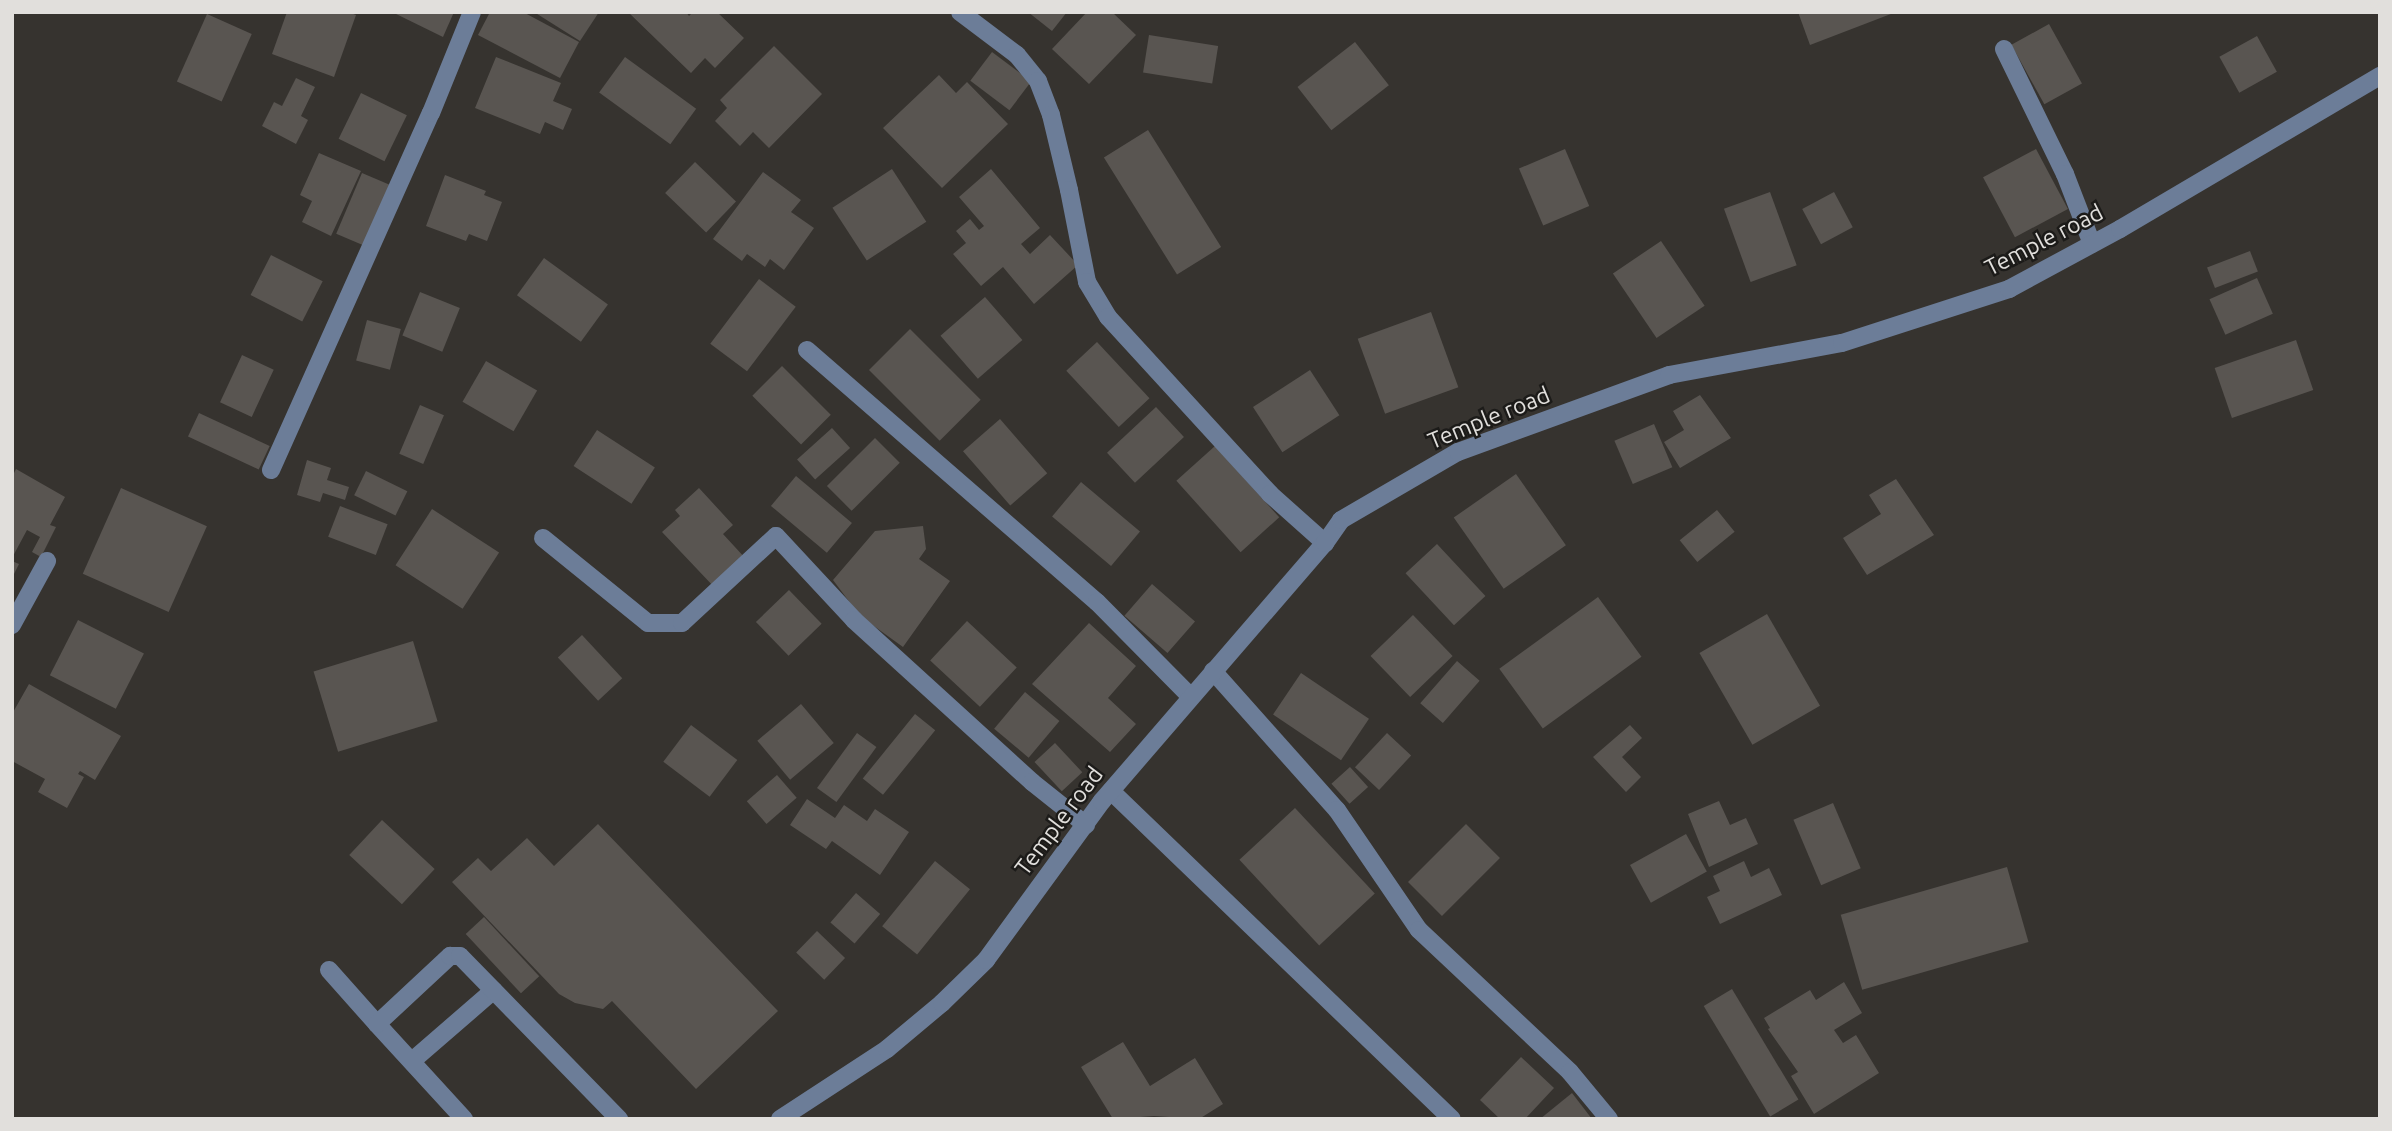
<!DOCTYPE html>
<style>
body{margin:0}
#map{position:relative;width:2392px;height:1131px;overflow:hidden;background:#36332f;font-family:Ubuntu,sans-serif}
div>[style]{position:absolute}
.building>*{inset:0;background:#595551;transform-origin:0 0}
.minor>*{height:18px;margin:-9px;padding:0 9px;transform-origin:9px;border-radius:9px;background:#6c7d98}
span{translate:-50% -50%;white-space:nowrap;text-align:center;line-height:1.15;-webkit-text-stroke:5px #1c1b19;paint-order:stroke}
.street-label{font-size:23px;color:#e1dfdc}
.frame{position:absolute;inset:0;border:14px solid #e1dfdc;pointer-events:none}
</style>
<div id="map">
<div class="building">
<div style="clip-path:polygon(287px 12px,348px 12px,356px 15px,334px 77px,272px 54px)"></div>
<div style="clip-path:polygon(392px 12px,454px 12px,443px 37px)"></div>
<div style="clip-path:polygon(490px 12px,523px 12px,579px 42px,560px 78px,478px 35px)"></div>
<div style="clip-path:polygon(534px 12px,599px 12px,580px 41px)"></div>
<div style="clip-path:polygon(628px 12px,686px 12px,689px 16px,693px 12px,717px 12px,744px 38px,715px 68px,705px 58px,691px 73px)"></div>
<div style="clip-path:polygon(1028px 12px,1067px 12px,1052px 31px)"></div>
<div style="clip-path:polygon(1087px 12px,1112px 12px,1136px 35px,1089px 84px,1052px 49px)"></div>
<div style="clip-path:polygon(1798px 12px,1896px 12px,1810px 45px)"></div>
<div style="left:207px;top:14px;width:49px;height:74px;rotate:24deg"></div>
<div style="left:2049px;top:24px;width:68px;height:43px;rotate:61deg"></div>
<div style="left:1149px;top:35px;width:70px;height:38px;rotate:9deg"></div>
<div style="left:2257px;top:36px;width:41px;height:43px;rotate:61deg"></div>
<div style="left:1355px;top:42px;width:55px;height:73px;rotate:52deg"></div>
<div style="clip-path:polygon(774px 46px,822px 94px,769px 148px,753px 132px,740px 146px,715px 121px,727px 108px,720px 100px)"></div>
<div style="left:992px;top:52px;width:49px;height:36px;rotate:37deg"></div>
<div style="clip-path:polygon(496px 57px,561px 83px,553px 101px,572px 109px,563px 130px,545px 122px,540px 134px,475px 108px)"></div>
<div style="left:625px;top:57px;width:88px;height:44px;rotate:36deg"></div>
<div style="clip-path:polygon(939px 75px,956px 93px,967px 82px,1008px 124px,942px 188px,883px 128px)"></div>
<div style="clip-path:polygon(296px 78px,315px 87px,301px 116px,308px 120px,296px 144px,262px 126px,274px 102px,282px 106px)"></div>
<div style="left:361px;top:93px;width:51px;height:51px;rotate:26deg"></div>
<div style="left:1148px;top:130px;width:138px;height:52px;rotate:58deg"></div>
<div style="left:1565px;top:149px;width:62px;height:50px;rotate:67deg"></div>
<div style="left:2036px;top:149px;width:68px;height:60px;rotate:62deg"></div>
<div style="clip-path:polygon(319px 153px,361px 171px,331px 236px,302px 222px,312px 201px,300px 195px)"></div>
<div style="left:695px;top:162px;width:57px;height:43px;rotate:44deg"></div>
<div style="left:892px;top:169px;width:63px;height:71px;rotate:57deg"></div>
<div style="clip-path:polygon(991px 169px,1040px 228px,1021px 244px,1030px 254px,1050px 235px,1078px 265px,1034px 304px,1003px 267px,981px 286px,953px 254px,966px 243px,956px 231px,970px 219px,979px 230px,984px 226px,959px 197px)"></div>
<div style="clip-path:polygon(763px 172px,801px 200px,791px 212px,814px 228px,784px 270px,770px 259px,765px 267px,747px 254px,742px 261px,713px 239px)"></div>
<div style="left:362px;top:173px;width:30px;height:66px;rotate:23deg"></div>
<div style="clip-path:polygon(445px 175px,486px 191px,484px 195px,502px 202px,487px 241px,469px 234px,466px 241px,426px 226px)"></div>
<div style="left:1770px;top:192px;width:78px;height:49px;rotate:70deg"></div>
<div style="left:1834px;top:192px;width:40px;height:36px;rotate:62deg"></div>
<div style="left:1661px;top:241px;width:78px;height:58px;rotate:56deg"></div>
<div style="left:2250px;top:251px;width:22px;height:46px;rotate:69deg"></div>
<div style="left:271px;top:255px;width:58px;height:45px;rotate:27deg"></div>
<div style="left:544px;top:258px;width:79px;height:46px;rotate:36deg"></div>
<div style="left:2257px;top:278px;width:39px;height:52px;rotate:66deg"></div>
<div style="left:759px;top:279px;width:46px;height:81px;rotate:37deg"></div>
<div style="left:420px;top:292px;width:43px;height:47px;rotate:22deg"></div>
<div style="left:985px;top:297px;width:57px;height:59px;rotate:49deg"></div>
<div style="left:1431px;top:312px;width:80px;height:78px;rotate:70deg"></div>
<div style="left:367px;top:320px;width:35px;height:42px;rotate:15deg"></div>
<div style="left:910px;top:329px;width:100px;height:58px;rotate:45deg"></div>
<div style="left:2296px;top:340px;width:53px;height:86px;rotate:71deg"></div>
<div style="left:1097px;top:342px;width:77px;height:42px;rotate:47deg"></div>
<div style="left:242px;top:355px;width:35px;height:52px;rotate:25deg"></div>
<div style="left:486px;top:361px;width:59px;height:47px;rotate:30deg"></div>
<div style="left:782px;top:366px;width:69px;height:42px;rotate:45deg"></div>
<div style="left:1310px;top:370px;width:54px;height:68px;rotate:57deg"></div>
<div style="clip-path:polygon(1700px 395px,1731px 438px,1680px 468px,1664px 442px,1684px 430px,1673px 411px)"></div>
<div style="left:420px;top:405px;width:26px;height:53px;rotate:23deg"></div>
<div style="left:1156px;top:407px;width:41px;height:67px;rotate:47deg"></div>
<div style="left:199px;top:413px;width:78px;height:26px;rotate:25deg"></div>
<div style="left:1000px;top:419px;width:72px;height:49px;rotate:49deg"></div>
<div style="left:1654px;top:424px;width:47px;height:43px;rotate:67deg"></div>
<div style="left:832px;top:428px;width:27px;height:47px;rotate:48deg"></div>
<div style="left:597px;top:430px;width:69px;height:43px;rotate:33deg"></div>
<div style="left:875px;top:438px;width:35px;height:68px;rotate:45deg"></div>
<div style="left:1215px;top:446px;width:96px;height:52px;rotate:48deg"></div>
<div style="clip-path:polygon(307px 460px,331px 468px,327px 480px,349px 487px,345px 500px,323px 493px,320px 502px,297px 495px)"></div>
<div style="clip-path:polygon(16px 469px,65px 497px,50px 525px,56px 527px,41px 557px,32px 552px,40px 537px,27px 530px,12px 558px,12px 477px)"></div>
<div style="left:366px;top:471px;width:46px;height:27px;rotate:26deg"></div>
<div style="left:1516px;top:474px;width:87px;height:76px;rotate:55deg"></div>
<div style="left:796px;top:476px;width:73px;height:39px;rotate:40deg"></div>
<div style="clip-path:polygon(1896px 479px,1934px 535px,1867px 575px,1843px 538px,1881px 514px,1869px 495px)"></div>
<div style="left:1081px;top:482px;width:77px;height:45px;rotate:40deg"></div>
<div style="left:121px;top:488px;width:94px;height:94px;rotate:24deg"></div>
<div style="clip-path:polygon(699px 488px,733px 525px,723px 534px,746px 559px,715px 588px,662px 532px,680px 516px,675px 510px)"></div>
<div style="left:340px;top:506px;width:51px;height:33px;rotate:21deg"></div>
<div style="left:432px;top:509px;width:80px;height:67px;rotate:33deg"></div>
<div style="left:1717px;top:510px;width:28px;height:48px;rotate:51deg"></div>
<div style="clip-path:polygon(923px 526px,926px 549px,919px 559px,950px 581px,903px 647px,860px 616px,833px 580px,875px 531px)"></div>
<div style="left:1437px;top:544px;width:71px;height:43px;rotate:47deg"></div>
<div style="clip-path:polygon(12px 561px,19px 564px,12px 578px)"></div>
<div style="left:1152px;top:584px;width:57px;height:42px;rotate:41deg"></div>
<div style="left:789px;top:590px;width:47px;height:46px;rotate:46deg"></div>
<div style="left:1598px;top:597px;width:74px;height:122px;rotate:54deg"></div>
<div style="left:1767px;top:614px;width:106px;height:78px;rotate:60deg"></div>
<div style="left:1413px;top:615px;width:57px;height:59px;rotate:46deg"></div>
<div style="left:78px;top:620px;width:74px;height:62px;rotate:27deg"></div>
<div style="left:967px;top:621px;width:68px;height:54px;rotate:43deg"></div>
<div style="clip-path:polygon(1089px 623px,1136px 666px,1108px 698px,1136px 724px,1110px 752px,1032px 684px)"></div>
<div style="left:582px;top:635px;width:59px;height:33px;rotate:47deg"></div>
<div style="left:413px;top:641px;width:84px;height:104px;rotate:73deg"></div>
<div style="left:1457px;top:661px;width:30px;height:56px;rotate:41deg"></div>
<div style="left:1301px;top:673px;width:82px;height:50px;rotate:34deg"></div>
<div style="clip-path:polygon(29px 684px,121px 736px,95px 780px,80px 771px,78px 774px,84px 777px,67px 808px,38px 792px,45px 779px,12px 761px,12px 714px)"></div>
<div style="left:1025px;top:692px;width:45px;height:48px;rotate:40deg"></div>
<div style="left:801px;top:704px;width:51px;height:57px;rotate:50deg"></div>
<div style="left:915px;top:714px;width:26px;height:83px;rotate:39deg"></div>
<div style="left:691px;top:725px;width:58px;height:46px;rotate:37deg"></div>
<div style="clip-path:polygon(1630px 725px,1642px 738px,1622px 757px,1641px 777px,1626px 792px,1593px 757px)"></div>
<div style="left:857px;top:733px;width:24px;height:68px;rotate:36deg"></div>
<div style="left:1387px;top:733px;width:33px;height:47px;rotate:43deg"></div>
<div style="left:1055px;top:743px;width:40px;height:28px;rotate:47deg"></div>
<div style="left:1350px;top:767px;width:27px;height:25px;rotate:48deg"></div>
<div style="left:777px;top:775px;width:30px;height:40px;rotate:49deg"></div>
<div style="clip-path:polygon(807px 799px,835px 818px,844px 805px,867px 821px,875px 809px,909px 832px,880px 875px,832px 841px,826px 849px,790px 825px)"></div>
<div style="clip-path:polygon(1719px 801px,1730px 825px,1746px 818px,1758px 844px,1709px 867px,1688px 814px)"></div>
<div style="left:1833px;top:803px;width:71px;height:43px;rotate:67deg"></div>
<div style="left:1295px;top:808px;width:117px;height:76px;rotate:47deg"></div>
<div style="left:382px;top:820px;width:72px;height:48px;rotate:43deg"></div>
<div style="clip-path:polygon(598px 824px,778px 1011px,696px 1089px,612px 1001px,603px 1009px,575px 1003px,559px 994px,452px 882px,478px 858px,491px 871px,527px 838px,554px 866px)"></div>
<div style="left:1466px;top:824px;width:48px;height:82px;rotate:45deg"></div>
<div style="left:1686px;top:834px;width:43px;height:64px;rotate:61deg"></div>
<div style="left:935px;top:861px;width:45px;height:84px;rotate:39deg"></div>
<div style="clip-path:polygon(1744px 861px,1751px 877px,1769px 868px,1782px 895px,1720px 924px,1707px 897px,1720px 891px,1713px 876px)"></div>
<div style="left:2007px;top:867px;width:78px;height:173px;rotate:74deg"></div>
<div style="left:856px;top:893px;width:32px;height:39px;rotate:41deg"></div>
<div style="left:484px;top:917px;width:81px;height:25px;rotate:47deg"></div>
<div style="left:817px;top:931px;width:39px;height:30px;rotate:44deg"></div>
<div style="clip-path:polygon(1844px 982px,1862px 1013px,1834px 1030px,1843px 1043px,1856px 1035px,1879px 1073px,1814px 1114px,1791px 1076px,1798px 1072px,1768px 1029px,1770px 1028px,1764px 1018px,1810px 990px,1816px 1000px)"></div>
<div style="left:1732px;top:989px;width:129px;height:33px;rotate:59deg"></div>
<div style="clip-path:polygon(1123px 1042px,1150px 1086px,1195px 1058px,1223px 1104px,1199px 1119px,1154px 1116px,1113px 1119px,1081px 1067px)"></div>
<div style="clip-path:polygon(1521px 1057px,1554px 1088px,1525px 1119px,1500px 1119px,1480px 1100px)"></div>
<div style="clip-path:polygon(1572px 1093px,1592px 1119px,1540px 1119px)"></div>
</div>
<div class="minor">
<div style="left:960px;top:12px;width:71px;rotate:37deg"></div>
<div style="left:1017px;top:55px;width:33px;rotate:51deg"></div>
<div style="left:1038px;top:81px;width:36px;rotate:69deg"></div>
<div style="left:1051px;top:115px;width:77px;rotate:76.5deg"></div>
<div style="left:1069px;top:190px;width:94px;rotate:78.9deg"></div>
<div style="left:1087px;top:282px;width:41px;rotate:59deg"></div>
<div style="left:1108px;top:317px;width:240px;rotate:47.5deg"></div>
<div style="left:1270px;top:494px;width:74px;rotate:41.7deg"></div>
<div style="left:2004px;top:49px;width:139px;rotate:64deg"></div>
<div style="left:2065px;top:174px;width:75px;rotate:68.9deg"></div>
<div style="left:807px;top:350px;width:384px;rotate:41deg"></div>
<div style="left:1097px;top:602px;width:132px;rotate:45.3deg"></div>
<div style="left:271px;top:470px;width:391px;rotate:-65.9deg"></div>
<div style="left:431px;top:113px;width:109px;rotate:-67.9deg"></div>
<div style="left:543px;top:538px;width:135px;rotate:39deg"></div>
<div style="left:648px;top:623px;width:34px"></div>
<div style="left:682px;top:623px;width:128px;rotate:-42.8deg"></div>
<div style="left:776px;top:536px;width:115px;rotate:47.1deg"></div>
<div style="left:854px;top:620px;width:241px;rotate:42.3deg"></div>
<div style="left:1032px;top:782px;width:69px;rotate:38.5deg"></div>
<div style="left:12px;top:625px;width:73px;rotate:-61.3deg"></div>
<div style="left:1213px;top:671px;width:186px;rotate:48.3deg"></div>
<div style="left:1337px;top:810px;width:145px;rotate:55.7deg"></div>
<div style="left:1419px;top:930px;width:207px;rotate:43.2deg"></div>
<div style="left:1570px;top:1072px;width:61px;rotate:50.3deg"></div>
<div style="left:1111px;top:791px;width:473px;rotate:43.9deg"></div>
<div style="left:329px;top:970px;width:72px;rotate:48.4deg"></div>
<div style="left:412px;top:1061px;width:108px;rotate:-40.9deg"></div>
<div style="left:464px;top:1119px;width:129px;rotate:-132.5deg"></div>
<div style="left:377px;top:1024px;width:100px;rotate:-43deg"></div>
<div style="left:450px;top:956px;width:10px"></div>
<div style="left:460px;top:956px;width:228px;rotate:45.7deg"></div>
<div style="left:780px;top:1119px;width:128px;rotate:-33.2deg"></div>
<div style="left:887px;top:1049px;width:72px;rotate:-39.9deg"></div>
<div style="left:942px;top:1003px;width:62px;rotate:-44.3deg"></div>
<div style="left:986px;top:960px;width:197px;rotate:-53.9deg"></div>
<div style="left:1102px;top:801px;width:341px;rotate:-49.2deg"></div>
<div style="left:1325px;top:543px;width:28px;rotate:-55deg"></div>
<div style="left:1341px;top:520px;width:135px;rotate:-30.2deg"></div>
<div style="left:1458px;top:452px;width:225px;rotate:-20deg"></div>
<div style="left:1669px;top:375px;width:176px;rotate:-10.5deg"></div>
<div style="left:1842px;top:343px;width:176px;rotate:-17.9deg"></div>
<div style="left:2009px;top:289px;width:126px;rotate:-28.4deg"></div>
<div style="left:2120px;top:229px;width:302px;rotate:-30.5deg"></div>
</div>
<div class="street-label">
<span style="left:2044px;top:240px;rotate:-27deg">Temple road</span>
<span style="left:1489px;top:418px;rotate:-22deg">Temple road</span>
<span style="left:1059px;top:821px;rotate:-53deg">Temple road</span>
</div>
<div class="frame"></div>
</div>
